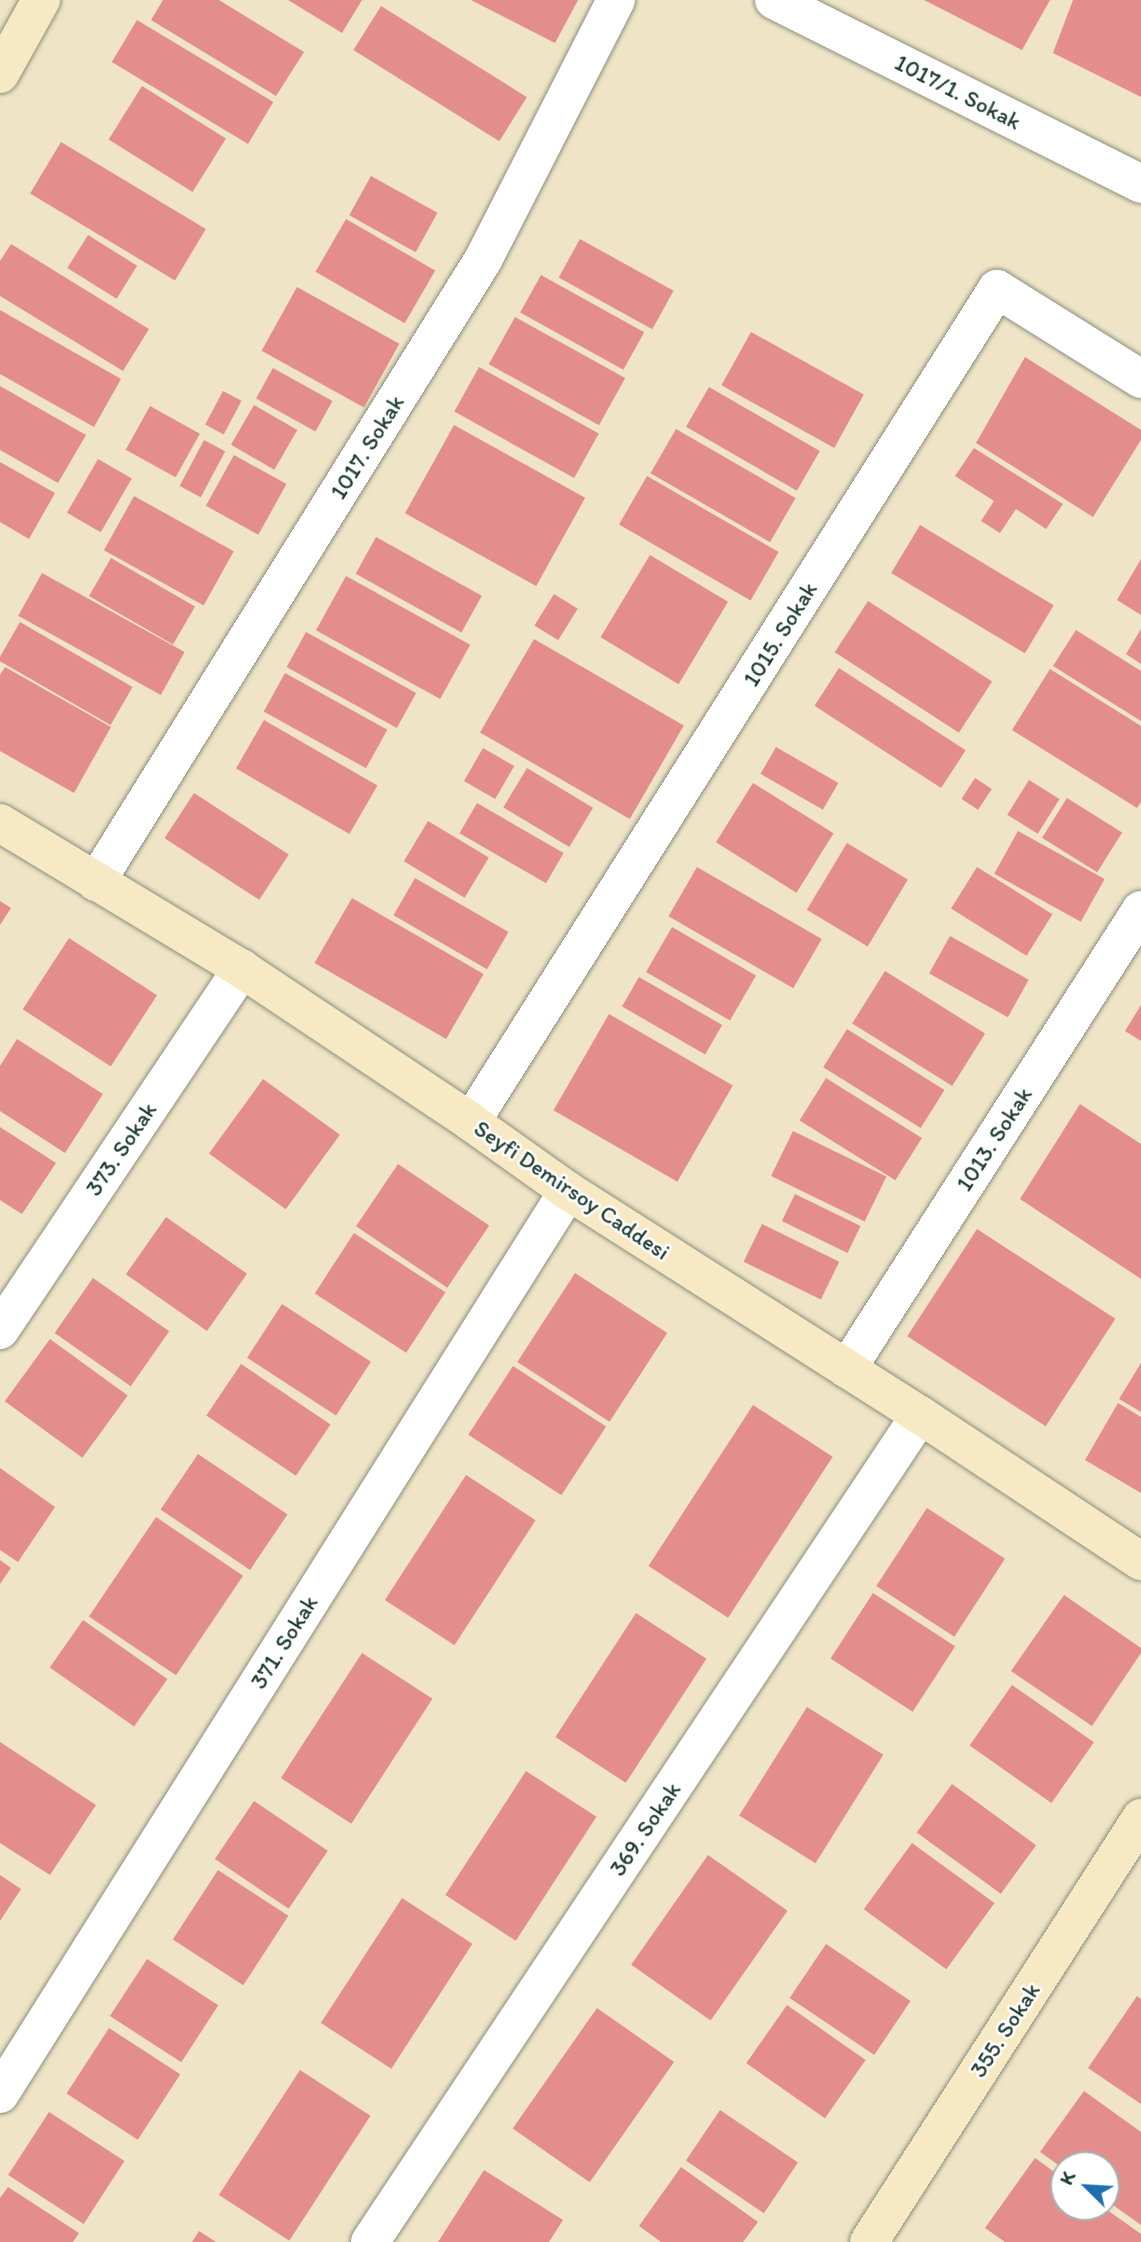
<!DOCTYPE html>
<style>
body{margin:0}
#map{position:relative;width:1141px;height:2242px;overflow:hidden;background:#f0e4c7;font-family:Itim,sans-serif}
div>[style]{position:absolute}
.building>*{inset:0;background:#e38e8c;transform-origin:0 0}
.roads{filter:drop-shadow(0 0 2px #88907e) drop-shadow(0 0 2px #88907e)}
.street>*{height:38px;margin:-19px;padding:0 19px;transform-origin:19px;border-radius:19px;background:#fff}
.secondary>*{height:38px;margin:-19px;padding:0 19px;transform-origin:19px;border-radius:19px;background:#f7e9c3}
span{translate:-50% -50%;white-space:nowrap;text-align:center;line-height:1.15;-webkit-text-stroke:5px #fff;paint-order:stroke}
.street-label{font-size:23px;color:#1f3d34}
.north{position:absolute;left:1050px;top:2151px;width:70px;height:70px;box-sizing:border-box;background:#fff;border:2px solid #a5b1ae;border-radius:50%;rotate:294deg;font-size:19px;font-weight:700;line-height:28px;text-align:center;color:#1f3d34}
.north::after{content:'';display:block;margin:auto;width:24px;height:32px;background:#1f6fb2;clip-path:polygon(50% 0,100% 100%,50% 72%,0 100%)}
</style>
<div id="map">
<div class="building">
<div style="clip-path:polygon(163px 0,219px 0,304px 52px,276px 96px,151px 20px)"></div>
<div style="clip-path:polygon(288px 0,362px 0,342px 33px)"></div>
<div style="clip-path:polygon(471px 0,578px 0,555px 43px)"></div>
<div style="clip-path:polygon(924px 0,1050px 0,1022px 50px)"></div>
<div style="clip-path:polygon(1073px 0,1141px 0,1141px 97px,1053px 53px)"></div>
<div style="left:381px;top:6px;width:172px;height:52px;rotate:32deg"></div>
<div style="left:137px;top:20px;width:159px;height:49px;rotate:31deg"></div>
<div style="left:142px;top:86px;width:99px;height:63px;rotate:32deg"></div>
<div style="left:61px;top:142px;width:169px;height:60px;rotate:31deg"></div>
<div style="left:371px;top:176px;width:76px;height:45px;rotate:29deg"></div>
<div style="left:346px;top:219px;width:103px;height:61px;rotate:30deg"></div>
<div style="left:88px;top:235px;width:58px;height:39px;rotate:32deg"></div>
<div style="left:580px;top:239px;width:107px;height:44px;rotate:29deg"></div>
<div style="clip-path:polygon(11px 244px,149px 329px,123px 371px,0 296px,0 261px)"></div>
<div style="left:541px;top:275px;width:118px;height:43px;rotate:29deg"></div>
<div style="left:297px;top:287px;width:117px;height:73px;rotate:29deg"></div>
<div style="clip-path:polygon(0 310px,121px 379px,94px 427px,0 374px)"></div>
<div style="left:515px;top:317px;width:126px;height:54px;rotate:29deg"></div>
<div style="left:751px;top:332px;width:129px;height:61px;rotate:29deg"></div>
<div style="clip-path:polygon(1025px 357px,1141px 430px,1141px 440px,1093px 517px,976px 443px)"></div>
<div style="left:479px;top:367px;width:137px;height:51px;rotate:29deg"></div>
<div style="left:273px;top:368px;width:68px;height:35px;rotate:29deg"></div>
<div style="clip-path:polygon(0 386px,86px 435px,58px 483px,0 450px)"></div>
<div style="left:709px;top:387px;width:128px;height:46px;rotate:30deg"></div>
<div style="left:223px;top:391px;width:21px;height:38px;rotate:28deg"></div>
<div style="left:254px;top:405px;width:50px;height:46px;rotate:30deg"></div>
<div style="left:150px;top:406px;width:57px;height:50px;rotate:29deg"></div>
<div style="left:454px;top:425px;width:150px;height:101px;rotate:29deg"></div>
<div style="left:676px;top:429px;width:138px;height:51px;rotate:30deg"></div>
<div style="left:204px;top:440px;width:24px;height:52px;rotate:28deg"></div>
<div style="clip-path:polygon(974px 448px,1063px 504px,1046px 529px,1016px 509px,1000px 533px,981px 521px,994px 501px,955px 476px)"></div>
<div style="left:234px;top:455px;width:60px;height:58px;rotate:29deg"></div>
<div style="left:98px;top:459px;width:39px;height:62px;rotate:30deg"></div>
<div style="clip-path:polygon(0 462px,55px 493px,29px 539px,0 522px)"></div>
<div style="left:647px;top:476px;width:152px;height:56px;rotate:30deg"></div>
<div style="left:134px;top:496px;width:114px;height:62px;rotate:29deg"></div>
<div style="left:920px;top:525px;width:156px;height:56px;rotate:31deg"></div>
<div style="left:376px;top:537px;width:121px;height:42px;rotate:29deg"></div>
<div style="left:650px;top:555px;width:91px;height:96px;rotate:31deg"></div>
<div style="left:111px;top:558px;width:97px;height:44px;rotate:30deg"></div>
<div style="clip-path:polygon(1141px 559px,1141px 615px,1117px 600px)"></div>
<div style="left:42px;top:573px;width:163px;height:49px;rotate:29deg"></div>
<div style="left:346px;top:576px;width:142px;height:62px;rotate:29deg"></div>
<div style="left:554px;top:594px;width:28px;height:37px;rotate:32deg"></div>
<div style="left:868px;top:601px;width:148px;height:61px;rotate:33deg"></div>
<div style="left:20px;top:622px;width:130px;height:44px;rotate:30deg"></div>
<div style="clip-path:polygon(1141px 629px,1141px 664px,1126px 654px)"></div>
<div style="clip-path:polygon(1076px 630px,1141px 671px,1141px 721px,1053px 666px)"></div>
<div style="left:306px;top:632px;width:126px;height:40px;rotate:29deg"></div>
<div style="left:534px;top:639px;width:173px;height:108px;rotate:30deg"></div>
<div style="clip-path:polygon(5px 667px,111px 727px,74px 793px,0 751px,0 675px)"></div>
<div style="left:839px;top:668px;width:151px;height:45px;rotate:33deg"></div>
<div style="clip-path:polygon(1050px 669px,1141px 726px,1141px 802px,1137px 808px,1012px 730px)"></div>
<div style="left:285px;top:673px;width:117px;height:44px;rotate:29deg"></div>
<div style="left:264px;top:720px;width:131px;height:56px;rotate:30deg"></div>
<div style="left:776px;top:747px;width:72px;height:31px;rotate:30deg"></div>
<div style="left:483px;top:748px;width:36px;height:38px;rotate:30deg"></div>
<div style="left:527px;top:768px;width:77px;height:46px;rotate:31deg"></div>
<div style="left:975px;top:778px;width:20px;height:25px;rotate:33deg"></div>
<div style="left:1029px;top:780px;width:36px;height:41px;rotate:32deg"></div>
<div style="left:753px;top:783px;width:95px;height:70px;rotate:32deg"></div>
<div style="left:194px;top:793px;width:113px;height:54px;rotate:33deg"></div>
<div style="left:1067px;top:798px;width:65px;height:47px;rotate:32deg"></div>
<div style="left:477px;top:803px;width:100px;height:35px;rotate:30deg"></div>
<div style="left:428px;top:821px;width:71px;height:47px;rotate:31deg"></div>
<div style="left:1018px;top:831px;width:99px;height:49px;rotate:29deg"></div>
<div style="left:847px;top:843px;width:71px;height:78px;rotate:31deg"></div>
<div style="left:697px;top:867px;width:144px;height:57px;rotate:30deg"></div>
<div style="left:977px;top:867px;width:89px;height:49px;rotate:32deg"></div>
<div style="left:415px;top:878px;width:108px;height:43px;rotate:30deg"></div>
<div style="left:352px;top:898px;width:152px;height:75px;rotate:30deg"></div>
<div style="clip-path:polygon(0 901px,11px 908px,0 925px)"></div>
<div style="left:672px;top:927px;width:97px;height:52px;rotate:30deg"></div>
<div style="left:950px;top:936px;width:90px;height:43px;rotate:29deg"></div>
<div style="left:69px;top:938px;width:105px;height:85px;rotate:33deg"></div>
<div style="left:885px;top:971px;width:118px;height:62px;rotate:32deg"></div>
<div style="left:639px;top:977px;width:96px;height:34px;rotate:30deg"></div>
<div style="clip-path:polygon(1141px 1005px,1141px 1041px,1125px 1031px)"></div>
<div style="left:609px;top:1014px;width:143px;height:111px;rotate:30deg"></div>
<div style="left:847px;top:1029px;width:115px;height:45px;rotate:32deg"></div>
<div style="clip-path:polygon(17px 1039px,103px 1094px,65px 1153px,0 1111px,0 1066px)"></div>
<div style="left:826px;top:1078px;width:113px;height:50px;rotate:32deg"></div>
<div style="left:263px;top:1079px;width:95px;height:92px;rotate:36deg"></div>
<div style="clip-path:polygon(1080px 1104px,1141px 1144px,1141px 1279px,1020px 1199px)"></div>
<div style="clip-path:polygon(0 1127px,56px 1163px,22px 1214px,0 1200px)"></div>
<div style="left:793px;top:1131px;width:104px;height:50px;rotate:26deg"></div>
<div style="left:398px;top:1164px;width:110px;height:75px;rotate:34deg"></div>
<div style="left:795px;top:1194px;width:73px;height:30px;rotate:26deg"></div>
<div style="left:166px;top:1217px;width:99px;height:70px;rotate:35deg"></div>
<div style="left:762px;top:1224px;width:86px;height:42px;rotate:26deg"></div>
<div style="left:977px;top:1229px;width:165px;height:128px;rotate:33deg"></div>
<div style="left:354px;top:1233px;width:109px;height:72px;rotate:33deg"></div>
<div style="left:575px;top:1273px;width:110px;height:106px;rotate:33deg"></div>
<div style="left:93px;top:1278px;width:93px;height:67px;rotate:35deg"></div>
<div style="left:282px;top:1304px;width:106px;height:64px;rotate:33deg"></div>
<div style="left:50px;top:1339px;width:96px;height:77px;rotate:36deg"></div>
<div style="clip-path:polygon(1141px 1363px,1141px 1412px,1119px 1399px)"></div>
<div style="left:241px;top:1364px;width:108px;height:62px;rotate:34deg"></div>
<div style="left:513px;top:1366px;width:111px;height:82px;rotate:33deg"></div>
<div style="clip-path:polygon(1118px 1403px,1141px 1417px,1141px 1493px,1085px 1460px)"></div>
<div style="left:753px;top:1405px;width:95px;height:192px;rotate:33deg"></div>
<div style="left:198px;top:1454px;width:108px;height:67px;rotate:34deg"></div>
<div style="clip-path:polygon(0 1468px,55px 1507px,18px 1562px,0 1550px)"></div>
<div style="left:466px;top:1475px;width:83px;height:149px;rotate:33deg"></div>
<div style="left:927px;top:1508px;width:93px;height:93px;rotate:33deg"></div>
<div style="left:156px;top:1517px;width:105px;height:120px;rotate:34deg"></div>
<div style="clip-path:polygon(0 1560px,11px 1568px,0 1584px)"></div>
<div style="left:873px;top:1593px;width:98px;height:78px;rotate:33deg"></div>
<div style="clip-path:polygon(1064px 1595px,1141px 1648px,1141px 1653px,1092px 1726px,1011px 1671px)"></div>
<div style="left:636px;top:1613px;width:84px;height:148px;rotate:33deg"></div>
<div style="left:83px;top:1620px;width:103px;height:58px;rotate:35deg"></div>
<div style="left:362px;top:1653px;width:84px;height:149px;rotate:33deg"></div>
<div style="left:1012px;top:1685px;width:100px;height:74px;rotate:35deg"></div>
<div style="left:807px;top:1707px;width:90px;height:128px;rotate:32deg"></div>
<div style="clip-path:polygon(0 1742px,96px 1805px,50px 1875px,0 1843px)"></div>
<div style="left:526px;top:1771px;width:84px;height:148px;rotate:33deg"></div>
<div style="left:952px;top:1784px;width:104px;height:60px;rotate:36deg"></div>
<div style="left:254px;top:1801px;width:89px;height:70px;rotate:34deg"></div>
<div style="left:912px;top:1843px;width:102px;height:82px;rotate:36deg"></div>
<div style="left:708px;top:1855px;width:97px;height:134px;rotate:35deg"></div>
<div style="left:218px;top:1870px;width:84px;height:83px;rotate:33deg"></div>
<div style="clip-path:polygon(0 1875px,21px 1889px,0 1921px)"></div>
<div style="left:402px;top:1898px;width:84px;height:149px;rotate:33deg"></div>
<div style="left:826px;top:1944px;width:102px;height:65px;rotate:34deg"></div>
<div style="left:147px;top:1959px;width:85px;height:68px;rotate:33deg"></div>
<div style="clip-path:polygon(1137px 1996px,1141px 1999px,1141px 2104px,1088px 2068px)"></div>
<div style="left:787px;top:2005px;width:96px;height:71px;rotate:35deg"></div>
<div style="left:597px;top:2008px;width:94px;height:147px;rotate:35deg"></div>
<div style="left:109px;top:2028px;width:85px;height:78px;rotate:33deg"></div>
<div style="left:300px;top:2070px;width:84px;height:149px;rotate:33deg"></div>
<div style="clip-path:polygon(1084px 2091px,1141px 2132px,1141px 2225px,1106px 2200px,1106px 2165px,1064px 2165px,1064px 2169px,1040px 2152px)"></div>
<div style="left:720px;top:2110px;width:94px;height:61px;rotate:34deg"></div>
<div style="left:49px;top:2112px;width:90px;height:75px;rotate:33deg"></div>
<div style="clip-path:polygon(1035px 2158px,1064px 2179px,1064px 2207px,1103px 2207px,1141px 2234px,1141px 2242px,1005px 2242px,985px 2228px)"></div>
<div style="clip-path:polygon(681px 2167px,758px 2222px,743px 2242px,661px 2242px,639px 2226px)"></div>
<div style="clip-path:polygon(484px 2170px,563px 2220px,549px 2242px,438px 2242px)"></div>
<div style="clip-path:polygon(8px 2187px,79px 2233px,73px 2242px,0 2242px,0 2198px)"></div>
<div style="clip-path:polygon(199px 2231px,216px 2242px,192px 2242px)"></div>
</div>
<div class="roads">
<div class="street">
<div style="left:774px;top:0;width:411px;rotate:26.6deg"></div>
<div style="left:96px;top:882px;width:733px;rotate:-58.11deg"></div>
<div style="left:483px;top:260px;width:292px;rotate:-62.9deg"></div>
<div style="left:471px;top:1122px;width:985px;rotate:-57.73deg"></div>
<div style="left:997px;top:289px;width:170px;rotate:32deg"></div>
<div style="left:0;top:1330px;width:435px;rotate:-56.2deg"></div>
<div style="left:847px;top:1369px;width:545px;rotate:-57.36deg"></div>
<div style="left:0;top:2094px;width:1067px;rotate:-57.83deg"></div>
<div style="left:370px;top:2242px;width:993px;rotate:-56.37deg"></div>
</div>
<div class="secondary">
<div style="left:0;top:74px;width:85px;rotate:-61deg"></div>
<div style="left:0;top:823px;width:283px;rotate:31.1deg"></div>
<div style="left:242px;top:969px;width:275px;rotate:33.7deg"></div>
<div style="left:471px;top:1122px;width:119px;rotate:35.4deg"></div>
<div style="left:568px;top:1191px;width:417px;rotate:32.5deg"></div>
<div style="left:920px;top:1415px;width:265px;rotate:33.5deg"></div>
<div style="left:869px;top:2242px;width:504px;rotate:-57.32deg"></div>
</div>
</div>
<div class="street-label">
<span style="left:958px;top:92px;rotate:27deg">1017/1. Sokak</span>
<span style="left:367px;top:447px;rotate:-58deg">1017. Sokak</span>
<span style="left:780px;top:634px;rotate:-58deg">1015. Sokak</span>
<span style="left:994px;top:1139px;rotate:-57deg">1013. Sokak</span>
<span style="left:121px;top:1149px;rotate:-56deg">373. Sokak</span>
<span style="left:572px;top:1190px;rotate:34deg">Seyfi Demirsoy Caddesi</span>
<span style="left:284px;top:1642px;rotate:-58deg">371. Sokak</span>
<span style="left:645px;top:1829px;rotate:-56deg">369. Sokak</span>
<span style="left:1005px;top:2030px;rotate:-57deg">355. Sokak</span>
</div>
<div class="north">K</div>
</div>
